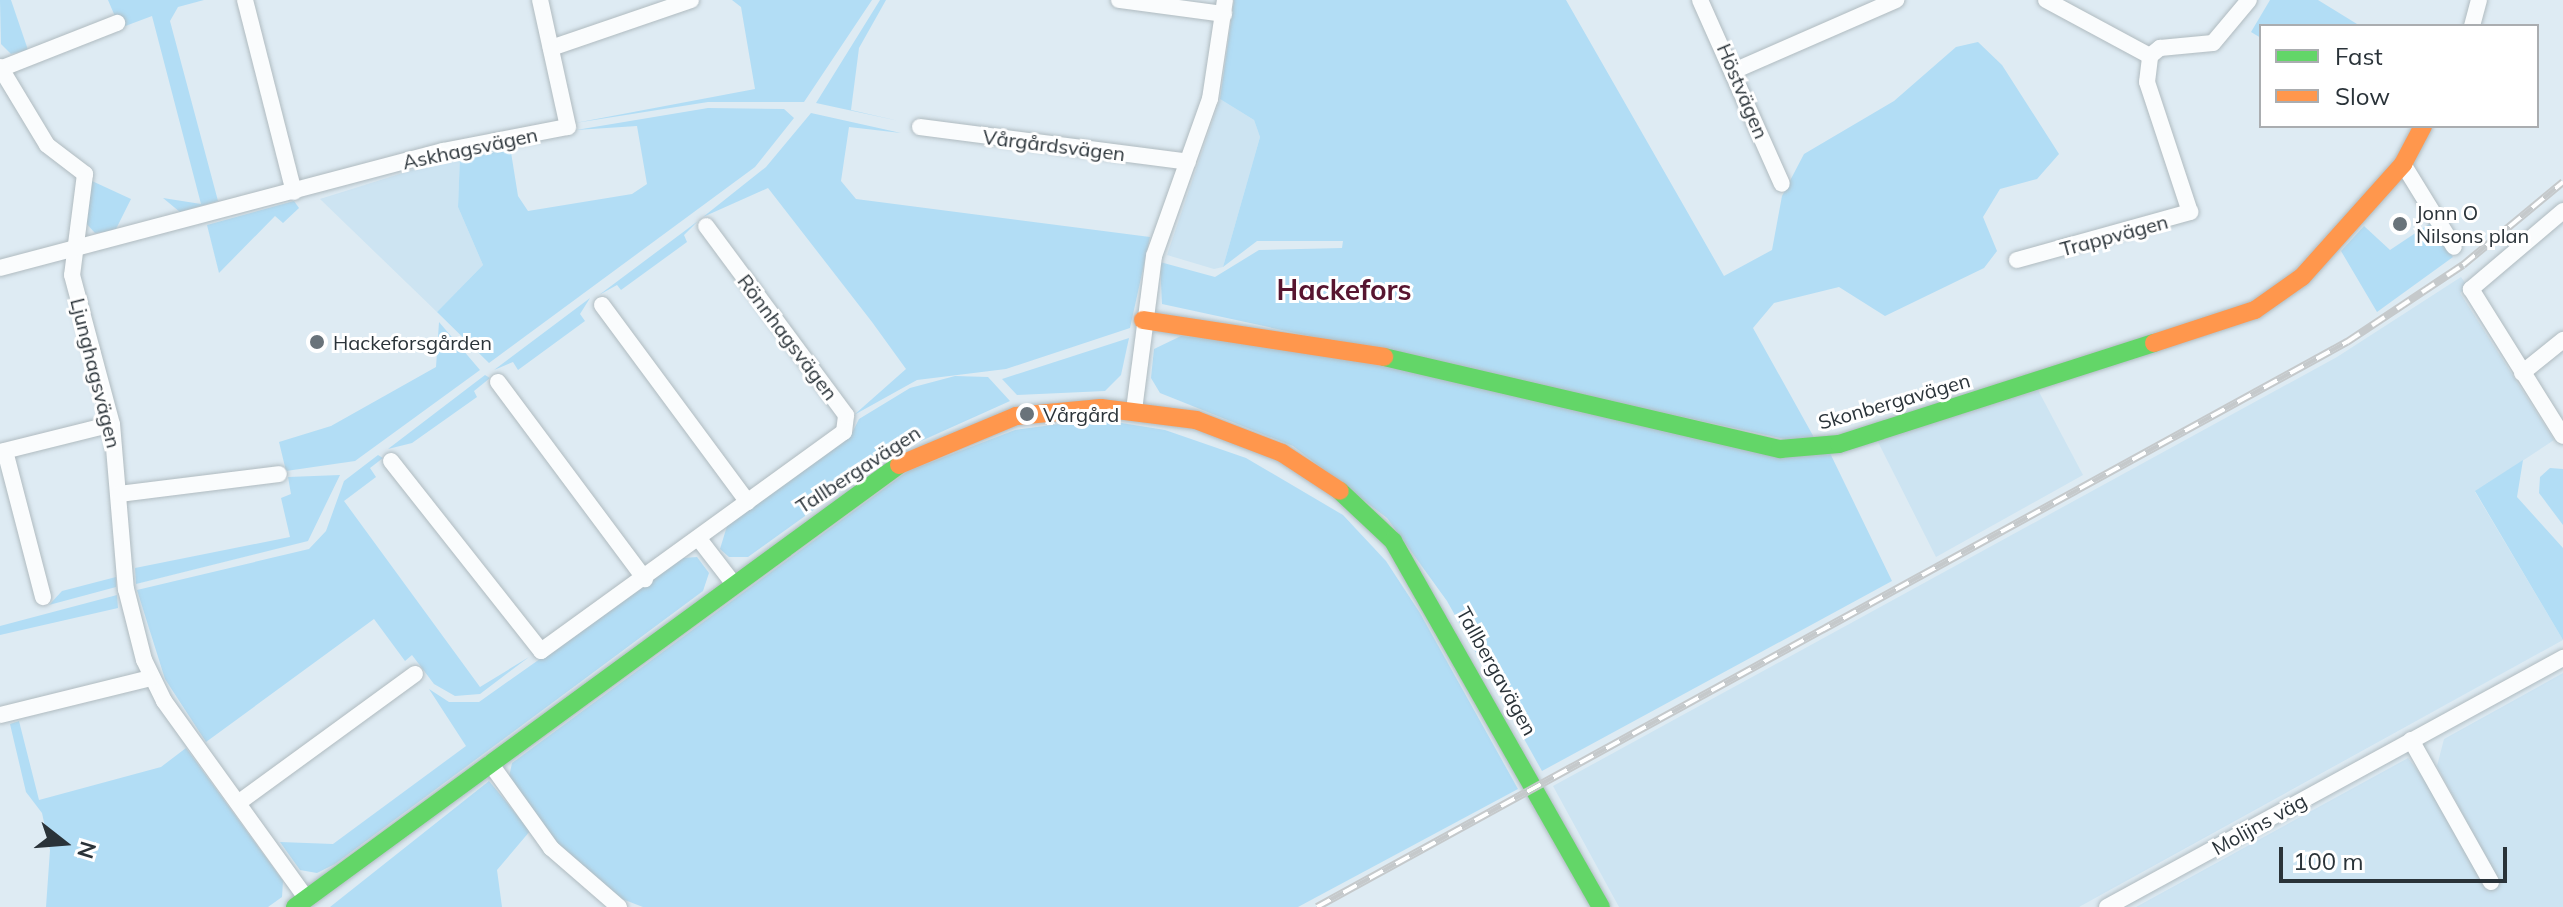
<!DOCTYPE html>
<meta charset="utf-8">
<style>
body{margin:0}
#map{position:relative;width:2563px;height:907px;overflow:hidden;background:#deebf3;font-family:Mulish,sans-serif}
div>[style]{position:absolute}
.built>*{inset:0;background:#cde4f2}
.green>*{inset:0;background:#b2ddf5}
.roads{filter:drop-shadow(0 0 2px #b0bbc0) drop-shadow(0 0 2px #b0bbc0)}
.street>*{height:16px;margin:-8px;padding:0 8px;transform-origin:8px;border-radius:8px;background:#fafcfd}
.fast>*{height:18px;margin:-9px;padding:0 9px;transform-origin:9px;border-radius:9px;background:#63d668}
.slow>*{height:18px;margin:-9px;padding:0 9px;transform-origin:9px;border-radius:9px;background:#ff974d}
.rail>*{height:8px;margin-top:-4px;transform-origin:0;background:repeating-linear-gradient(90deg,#fff 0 15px,#c5c9cb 0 30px);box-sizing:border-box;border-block:2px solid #c5c9cb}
.dots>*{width:22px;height:22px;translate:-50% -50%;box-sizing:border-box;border:4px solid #fff;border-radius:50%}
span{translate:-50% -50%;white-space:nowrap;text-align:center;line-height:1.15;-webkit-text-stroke:6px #fff;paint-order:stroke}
.street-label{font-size:20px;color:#2a3339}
.poi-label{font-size:20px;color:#2a3339}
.left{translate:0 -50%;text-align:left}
.district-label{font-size:28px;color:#571530;font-weight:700}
.legend{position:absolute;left:2259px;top:24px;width:280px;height:104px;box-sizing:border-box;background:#fff;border:2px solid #aaadb0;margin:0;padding:10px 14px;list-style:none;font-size:24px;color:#2a3339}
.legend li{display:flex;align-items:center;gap:16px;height:40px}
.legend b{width:40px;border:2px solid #aaadb0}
.north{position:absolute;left:24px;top:803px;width:80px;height:80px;-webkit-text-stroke:6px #fff;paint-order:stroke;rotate:107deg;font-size:22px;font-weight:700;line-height:32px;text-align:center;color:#2a3339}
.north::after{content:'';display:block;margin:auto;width:28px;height:36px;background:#2a3339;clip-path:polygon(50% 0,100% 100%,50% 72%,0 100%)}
.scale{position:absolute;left:2279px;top:847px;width:228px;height:36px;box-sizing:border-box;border:4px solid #2a3339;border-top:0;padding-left:10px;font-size:24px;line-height:28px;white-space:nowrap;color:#2a3339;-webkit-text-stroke:6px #fff;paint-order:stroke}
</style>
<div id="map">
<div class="built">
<div style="clip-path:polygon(1220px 99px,1254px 120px,1260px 137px,1223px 267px,1214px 269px,1167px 255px)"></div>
<div style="clip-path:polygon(460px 155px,458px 207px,483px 265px,437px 312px,320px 199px)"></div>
<div style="clip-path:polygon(2461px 277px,2468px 287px,2460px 293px,2554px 440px,2475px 492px,2563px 640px,2079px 907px,1619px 907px,1553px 786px,2337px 357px)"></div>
<div style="clip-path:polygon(2038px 390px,2083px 475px,1936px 557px,1877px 440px)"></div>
<div style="clip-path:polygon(2563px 673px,2563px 907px,2136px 907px,2408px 758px,2490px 865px,2437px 766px,2444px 739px)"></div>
</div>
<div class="green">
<div style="clip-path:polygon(0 0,11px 0,28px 50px,11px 54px,1px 44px)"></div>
<div style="clip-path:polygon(108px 0,204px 0,178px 7px,170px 21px,218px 201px,180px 212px,163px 198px,201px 204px,152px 16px,120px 28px)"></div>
<div style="clip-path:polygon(732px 0,872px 0,804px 102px,708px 102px,575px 123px,755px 89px,741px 7px)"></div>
<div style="clip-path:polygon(880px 0,886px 0,859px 48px,851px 110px,899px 121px,816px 103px)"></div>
<div style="clip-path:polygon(1234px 0,1566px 0,1724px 276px,1772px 250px,1782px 196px,1804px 154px,1894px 101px,1956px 47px,1978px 42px,2002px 65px,2059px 154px,2037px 179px,2000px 189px,1983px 217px,1997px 251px,1984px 268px,1885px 316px,1839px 287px,1774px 303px,1753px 328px,1816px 441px,1785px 439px,1162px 304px,1160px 262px,1215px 277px,1259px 250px,1342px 248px,1343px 241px,1257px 241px,1223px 267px,1260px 137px,1254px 120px,1220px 99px)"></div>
<div style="clip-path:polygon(2270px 0,2318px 0,2357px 24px,2261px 26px,2261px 38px,2251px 32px)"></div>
<div style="clip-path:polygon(708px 108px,784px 109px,794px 118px,755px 167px,489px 363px,437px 312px,483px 265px,458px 207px,460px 155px,510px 146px,518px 196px,528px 211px,632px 194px,647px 184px,637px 126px,576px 130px)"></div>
<div style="clip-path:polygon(811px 113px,901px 133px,849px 127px,841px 181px,856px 199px,1150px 237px,1130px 328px,1006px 369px,917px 380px,854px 415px,906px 369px,872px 322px,768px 188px,703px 217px,766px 167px)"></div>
<div style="clip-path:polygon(92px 181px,131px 199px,115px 231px,95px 233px,85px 222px)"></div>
<div style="clip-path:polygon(294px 201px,299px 208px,283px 223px,275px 216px,219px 273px,207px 225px)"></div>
<div style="clip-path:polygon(698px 221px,684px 235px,687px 242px,621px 290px,617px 285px,599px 295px)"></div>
<div style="clip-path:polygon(2432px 222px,2453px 257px,2377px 312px,2341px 251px,2364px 226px,2390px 250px)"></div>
<div style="clip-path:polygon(590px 298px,580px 314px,585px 321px,518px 370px,513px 362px,494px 370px)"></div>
<div style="clip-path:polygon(439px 322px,480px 370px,355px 461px,286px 471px,279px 442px,331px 426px,436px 367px)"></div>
<div style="clip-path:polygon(1181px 336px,1259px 343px,1829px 451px,1892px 581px,1542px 771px,1447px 601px,1387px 518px,1293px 446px,1160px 393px,1151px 378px,1154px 349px)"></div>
<div style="clip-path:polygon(1129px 338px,1121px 375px,1105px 391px,1017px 395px,1002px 379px)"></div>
<div style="clip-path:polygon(485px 375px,490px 378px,474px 391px,477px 397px,412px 443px,388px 449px)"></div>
<div style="clip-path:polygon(955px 376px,988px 377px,1010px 401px,890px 455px,748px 557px,729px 557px,720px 549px,727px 526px,851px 435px,859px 419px,910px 388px)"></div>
<div style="clip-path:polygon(1097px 419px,1165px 430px,1246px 458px,1343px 515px,1386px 561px,1420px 613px,1518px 789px,1298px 907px,643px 907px,609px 894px,571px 863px,509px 777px,512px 763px,908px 471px,1015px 430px)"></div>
<div style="clip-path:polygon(378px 455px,383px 458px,370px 468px,376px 477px,344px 501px,480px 687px,529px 657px,480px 694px,455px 696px,434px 684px,412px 655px,405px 661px,374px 619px,206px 742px,165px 679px,137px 590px,309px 549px,326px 531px,344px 481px)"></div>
<div style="clip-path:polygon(2523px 460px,2517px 497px,2563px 548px,2563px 640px,2475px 491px)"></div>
<div style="clip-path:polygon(2550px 468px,2563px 469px,2563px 525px,2539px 493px,2540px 477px)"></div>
<div style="clip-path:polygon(340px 475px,308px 541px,136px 584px,135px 568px,290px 537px,281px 498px,291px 494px,288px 477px)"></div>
<div style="clip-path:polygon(697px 557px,709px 573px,703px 591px,335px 864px,317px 873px,300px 870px,280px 842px,333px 844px,466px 746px,429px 689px,449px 702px,479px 702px,683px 558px)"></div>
<div style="clip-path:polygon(116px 577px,116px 587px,49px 605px,62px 591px)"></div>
<div style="clip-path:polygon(117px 595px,118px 608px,0 635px,0 626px)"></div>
<div style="clip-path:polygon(19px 721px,39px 800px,161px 767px,186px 748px,283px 881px,282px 897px,268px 907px,46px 907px,50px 850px,42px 813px,26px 792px,10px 724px)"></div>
<div style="clip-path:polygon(489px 781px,530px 831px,497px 870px,502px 907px,330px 907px)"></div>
</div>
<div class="roads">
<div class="street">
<div style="left:245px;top:0;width:198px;rotate:75.7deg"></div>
<div style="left:1119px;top:0;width:106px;rotate:7.6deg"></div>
<div style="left:1700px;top:0;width:201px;rotate:66deg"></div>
<div style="left:2046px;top:0;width:118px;rotate:28.3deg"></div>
<div style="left:2150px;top:56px;width:13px;rotate:-39deg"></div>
<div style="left:2160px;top:48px;width:53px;rotate:-5.4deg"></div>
<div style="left:2213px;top:43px;width:56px;rotate:-50.1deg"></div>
<div style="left:2472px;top:26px;width:27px;rotate:-75deg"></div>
<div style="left:551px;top:48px;width:148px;rotate:-18.9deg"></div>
<div style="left:0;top:67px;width:91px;rotate:58.9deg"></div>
<div style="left:47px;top:145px;width:48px;rotate:37.3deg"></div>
<div style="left:85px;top:174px;width:102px;rotate:97.3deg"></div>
<div style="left:72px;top:275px;width:154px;rotate:75deg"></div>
<div style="left:112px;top:424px;width:166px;rotate:85.2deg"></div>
<div style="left:126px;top:589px;width:73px;rotate:75.8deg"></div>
<div style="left:144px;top:660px;width:46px;rotate:64deg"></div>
<div style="left:164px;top:701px;width:244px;rotate:54.2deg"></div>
<div style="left:0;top:69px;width:126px;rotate:-21.5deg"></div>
<div style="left:1736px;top:70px;width:175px;rotate:-23.6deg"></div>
<div style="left:920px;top:127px;width:270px;rotate:7.4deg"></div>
<div style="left:2403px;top:164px;width:97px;rotate:58.4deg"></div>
<div style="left:2563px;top:211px;width:121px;rotate:139.7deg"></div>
<div style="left:2471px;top:289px;width:173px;rotate:58deg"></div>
<div style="left:2017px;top:260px;width:180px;rotate:-15.5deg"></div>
<div style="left:2190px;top:212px;width:137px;rotate:-108.3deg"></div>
<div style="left:2147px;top:82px;width:26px;rotate:-83deg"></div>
<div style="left:0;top:268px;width:458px;rotate:-14.8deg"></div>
<div style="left:443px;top:151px;width:127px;rotate:-10.9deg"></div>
<div style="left:568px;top:127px;width:130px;rotate:-102.4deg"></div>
<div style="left:602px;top:305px;width:245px;rotate:53.5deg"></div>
<div style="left:2522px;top:373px;width:53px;rotate:-38.8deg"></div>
<div style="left:498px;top:382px;width:246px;rotate:53.3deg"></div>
<div style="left:1134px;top:410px;width:155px;rotate:-82.6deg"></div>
<div style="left:1154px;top:256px;width:167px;rotate:-70.4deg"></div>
<div style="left:1210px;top:99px;width:100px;rotate:-81.4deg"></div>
<div style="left:5px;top:451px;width:151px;rotate:75.4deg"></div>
<div style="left:0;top:452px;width:115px;rotate:-14deg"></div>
<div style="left:391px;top:461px;width:242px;rotate:51.7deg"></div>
<div style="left:541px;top:651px;width:374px;rotate:-35.9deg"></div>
<div style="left:844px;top:432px;width:17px;rotate:-83deg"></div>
<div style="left:846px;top:415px;width:235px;rotate:-126.5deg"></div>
<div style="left:119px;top:494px;width:161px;rotate:-7.1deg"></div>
<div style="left:699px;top:539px;width:56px;rotate:52.3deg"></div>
<div style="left:0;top:715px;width:155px;rotate:-13.8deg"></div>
<div style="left:2411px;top:740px;width:163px;rotate:60.6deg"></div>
<div style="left:490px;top:763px;width:105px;rotate:54.3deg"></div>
<div style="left:551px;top:848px;width:90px;rotate:40.9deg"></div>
<div style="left:238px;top:803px;width:219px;rotate:-36.1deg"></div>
<div style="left:2107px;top:907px;width:520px;rotate:-28.64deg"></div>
</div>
<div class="fast">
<div style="left:1384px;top:357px;width:407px;rotate:13.1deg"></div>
<div style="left:1780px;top:449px;width:59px;rotate:-4.8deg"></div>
<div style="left:1839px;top:444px;width:331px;rotate:-17.8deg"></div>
<div style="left:1340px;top:491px;width:73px;rotate:43.3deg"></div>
<div style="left:1393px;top:541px;width:421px;rotate:60.4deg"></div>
<div style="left:295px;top:907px;width:748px;rotate:-36.2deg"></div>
</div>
<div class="slow">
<div style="left:1143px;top:320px;width:244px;rotate:8.7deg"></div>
<div style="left:2154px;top:343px;width:106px;rotate:-18.1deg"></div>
<div style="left:2255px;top:310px;width:57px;rotate:-35.1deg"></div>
<div style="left:2302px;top:277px;width:152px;rotate:-48.2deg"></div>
<div style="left:2403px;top:164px;width:43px;rotate:-62.2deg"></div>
<div style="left:899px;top:465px;width:127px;rotate:-22.7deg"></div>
<div style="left:1016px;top:416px;width:85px;rotate:-5.4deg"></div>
<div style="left:1101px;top:408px;width:96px;rotate:7.2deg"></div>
<div style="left:1196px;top:420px;width:92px;rotate:21deg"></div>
<div style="left:1282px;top:453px;width:69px;rotate:33.2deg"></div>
</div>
</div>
<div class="rail">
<div style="left:1317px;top:907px;width:1175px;rotate:-28.75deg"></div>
<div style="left:2347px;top:342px;width:139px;rotate:-33.6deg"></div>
<div style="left:2463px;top:265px;width:130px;rotate:-39.7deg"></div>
</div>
<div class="dots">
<div style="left:2400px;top:224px;background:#69737a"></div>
<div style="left:317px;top:342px;background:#69737a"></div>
<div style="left:1027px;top:414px;background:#69737a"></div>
</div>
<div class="street-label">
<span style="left:1743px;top:91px;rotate:67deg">Höstvägen</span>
<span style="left:1054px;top:145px;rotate:7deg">Vårgårdsvägen</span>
<span style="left:470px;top:148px;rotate:-12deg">Askhagsvägen</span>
<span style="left:2114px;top:235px;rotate:-15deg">Trappvägen</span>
<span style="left:788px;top:337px;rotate:53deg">Rönnhagsvägen</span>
<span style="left:96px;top:373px;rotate:76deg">Ljunghagsvägen</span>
<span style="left:1894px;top:401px;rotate:-16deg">Skonbergavägen</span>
<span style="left:858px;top:469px;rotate:-33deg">Tallbergavägen</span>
<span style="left:1497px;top:671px;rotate:61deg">Tallbergavägen</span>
<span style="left:2259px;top:824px;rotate:-29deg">Molijns väg</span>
</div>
<div class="poi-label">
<span class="left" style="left:2416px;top:224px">Jonn O<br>Nilsons plan</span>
<span class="left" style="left:333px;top:342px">Hackeforsgården</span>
<span class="left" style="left:1043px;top:414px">Vårgård</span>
</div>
<div class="district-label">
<span style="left:1344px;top:290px">Hackefors</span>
</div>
<ul class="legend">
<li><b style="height:10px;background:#63d668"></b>Fast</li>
<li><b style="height:10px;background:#ff974d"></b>Slow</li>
</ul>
<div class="north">N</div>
<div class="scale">100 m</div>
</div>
